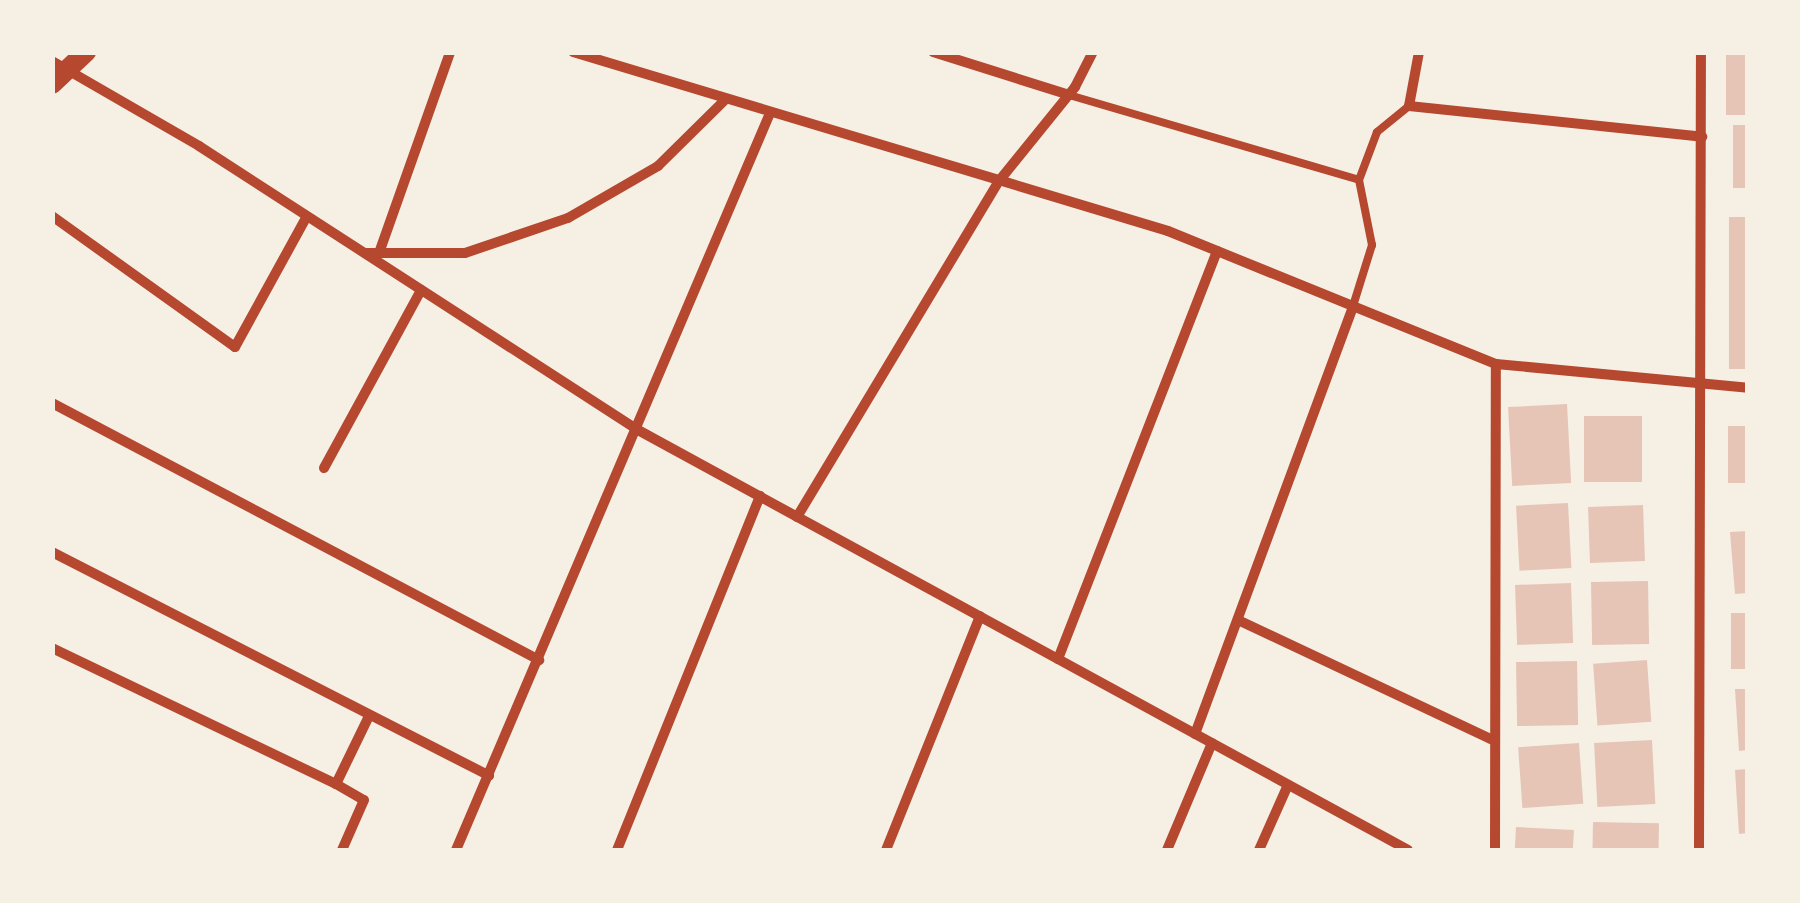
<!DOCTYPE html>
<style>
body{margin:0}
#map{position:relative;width:1800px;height:903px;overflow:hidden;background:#f6efe4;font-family:"Titillium Web",sans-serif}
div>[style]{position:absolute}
.building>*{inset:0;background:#e6c5b7;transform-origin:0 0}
.service>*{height:8px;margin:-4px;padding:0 4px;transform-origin:4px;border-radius:4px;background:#b5482f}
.minor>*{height:10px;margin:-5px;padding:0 5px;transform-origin:5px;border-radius:5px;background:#b5482f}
.secondary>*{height:20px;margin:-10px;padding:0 10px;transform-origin:10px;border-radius:10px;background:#b5482f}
span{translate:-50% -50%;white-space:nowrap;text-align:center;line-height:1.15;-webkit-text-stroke:8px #f6efe4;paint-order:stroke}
.frame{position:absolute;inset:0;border:55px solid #f6efe4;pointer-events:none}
</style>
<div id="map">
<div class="building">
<div style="left:1726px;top:52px;width:22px;height:63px"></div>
<div style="left:1733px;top:125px;width:15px;height:63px"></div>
<div style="left:1748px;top:217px;width:152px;height:19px;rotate:90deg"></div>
<div style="left:1567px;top:404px;width:79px;height:59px;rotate:87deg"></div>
<div style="left:1584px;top:416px;width:58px;height:66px"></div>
<div style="left:1728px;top:426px;width:20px;height:57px"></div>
<div style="left:1568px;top:503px;width:65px;height:52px;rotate:87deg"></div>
<div style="left:1643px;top:505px;width:56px;height:55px;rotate:88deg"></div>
<div style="clip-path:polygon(1748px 531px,1748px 593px,1735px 594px,1730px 532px)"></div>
<div style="left:1648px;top:581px;width:63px;height:57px;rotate:89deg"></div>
<div style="left:1571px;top:583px;width:60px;height:56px;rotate:88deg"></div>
<div style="left:1748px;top:613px;width:56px;height:17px;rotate:90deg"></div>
<div style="left:1647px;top:660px;width:62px;height:54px;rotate:86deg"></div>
<div style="left:1577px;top:661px;width:64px;height:61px;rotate:89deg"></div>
<div style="clip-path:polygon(1735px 689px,1748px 689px,1748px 750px,1739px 751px)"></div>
<div style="left:1652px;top:740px;width:64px;height:58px;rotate:87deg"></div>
<div style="left:1579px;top:743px;width:61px;height:61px;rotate:86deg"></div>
<div style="clip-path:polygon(1748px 769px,1748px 833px,1739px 834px,1735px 770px)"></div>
<div style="left:1593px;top:822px;width:66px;height:28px;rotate:1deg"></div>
<div style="left:1516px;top:827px;width:58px;height:23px;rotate:3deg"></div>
</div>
<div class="service">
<div style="left:1069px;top:95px;width:302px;rotate:16.3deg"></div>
<div style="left:1353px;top:306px;width:64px;rotate:-72.7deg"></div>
<div style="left:1372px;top:245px;width:66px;rotate:-101.3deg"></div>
<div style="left:1359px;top:180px;width:51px;rotate:-69.4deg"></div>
<div style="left:1377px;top:132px;width:41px;rotate:-39.1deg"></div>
</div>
<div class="minor">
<div style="left:573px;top:52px;width:621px;rotate:16.74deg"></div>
<div style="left:1168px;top:231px;width:354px;rotate:22.1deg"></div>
<div style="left:1496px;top:364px;width:253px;rotate:5.4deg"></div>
<div style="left:933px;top:52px;width:143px;rotate:17.5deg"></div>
<div style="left:1419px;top:52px;width:55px;rotate:100.5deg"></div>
<div style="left:1409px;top:106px;width:295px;rotate:6deg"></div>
<div style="left:52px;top:61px;width:170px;rotate:30deg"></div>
<div style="left:199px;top:146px;width:523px;rotate:32.9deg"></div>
<div style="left:638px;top:430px;width:877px;rotate:28.61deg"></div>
<div style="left:52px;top:216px;width:225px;rotate:35.6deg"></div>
<div style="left:235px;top:347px;width:149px;rotate:-61.2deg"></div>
<div style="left:365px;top:253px;width:100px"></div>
<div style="left:465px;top:253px;width:109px;rotate:-18.8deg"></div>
<div style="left:568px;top:218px;width:104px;rotate:-30deg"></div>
<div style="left:658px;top:166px;width:95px;rotate:-44.6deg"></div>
<div style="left:379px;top:253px;width:213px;rotate:-70.5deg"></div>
<div style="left:52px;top:403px;width:551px;rotate:27.82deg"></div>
<div style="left:324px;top:468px;width:203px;rotate:-61.4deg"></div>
<div style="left:797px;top:517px;width:392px;rotate:-59deg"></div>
<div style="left:999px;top:181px;width:121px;rotate:-51deg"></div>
<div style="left:1075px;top:87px;width:39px;rotate:-63deg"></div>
<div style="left:52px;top:552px;width:491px;rotate:27.1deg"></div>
<div style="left:1238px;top:620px;width:284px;rotate:25.2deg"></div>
<div style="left:52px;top:648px;width:315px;rotate:25.6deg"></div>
<div style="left:336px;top:784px;width:76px;rotate:-64.1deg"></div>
<div style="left:1058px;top:659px;width:438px;rotate:-68.7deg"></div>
<div style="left:1195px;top:734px;width:456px;rotate:-69.7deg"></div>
<div style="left:336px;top:784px;width:32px;rotate:30deg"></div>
<div style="left:364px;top:800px;width:55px;rotate:113.7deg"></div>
<div style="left:456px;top:850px;width:801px;rotate:-66.92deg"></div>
<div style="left:617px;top:850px;width:382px;rotate:-68deg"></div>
<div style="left:886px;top:850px;width:252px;rotate:-68.1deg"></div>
<div style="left:1167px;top:850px;width:116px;rotate:-67.2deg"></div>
<div style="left:1259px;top:850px;width:71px;rotate:-66deg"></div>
<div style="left:1495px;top:850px;width:486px;rotate:-89.9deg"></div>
<div style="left:1699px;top:850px;width:798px;rotate:-89.86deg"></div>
</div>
<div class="secondary">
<div style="left:52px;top:84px;width:47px;rotate:-43.3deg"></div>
</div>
<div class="frame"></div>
</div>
